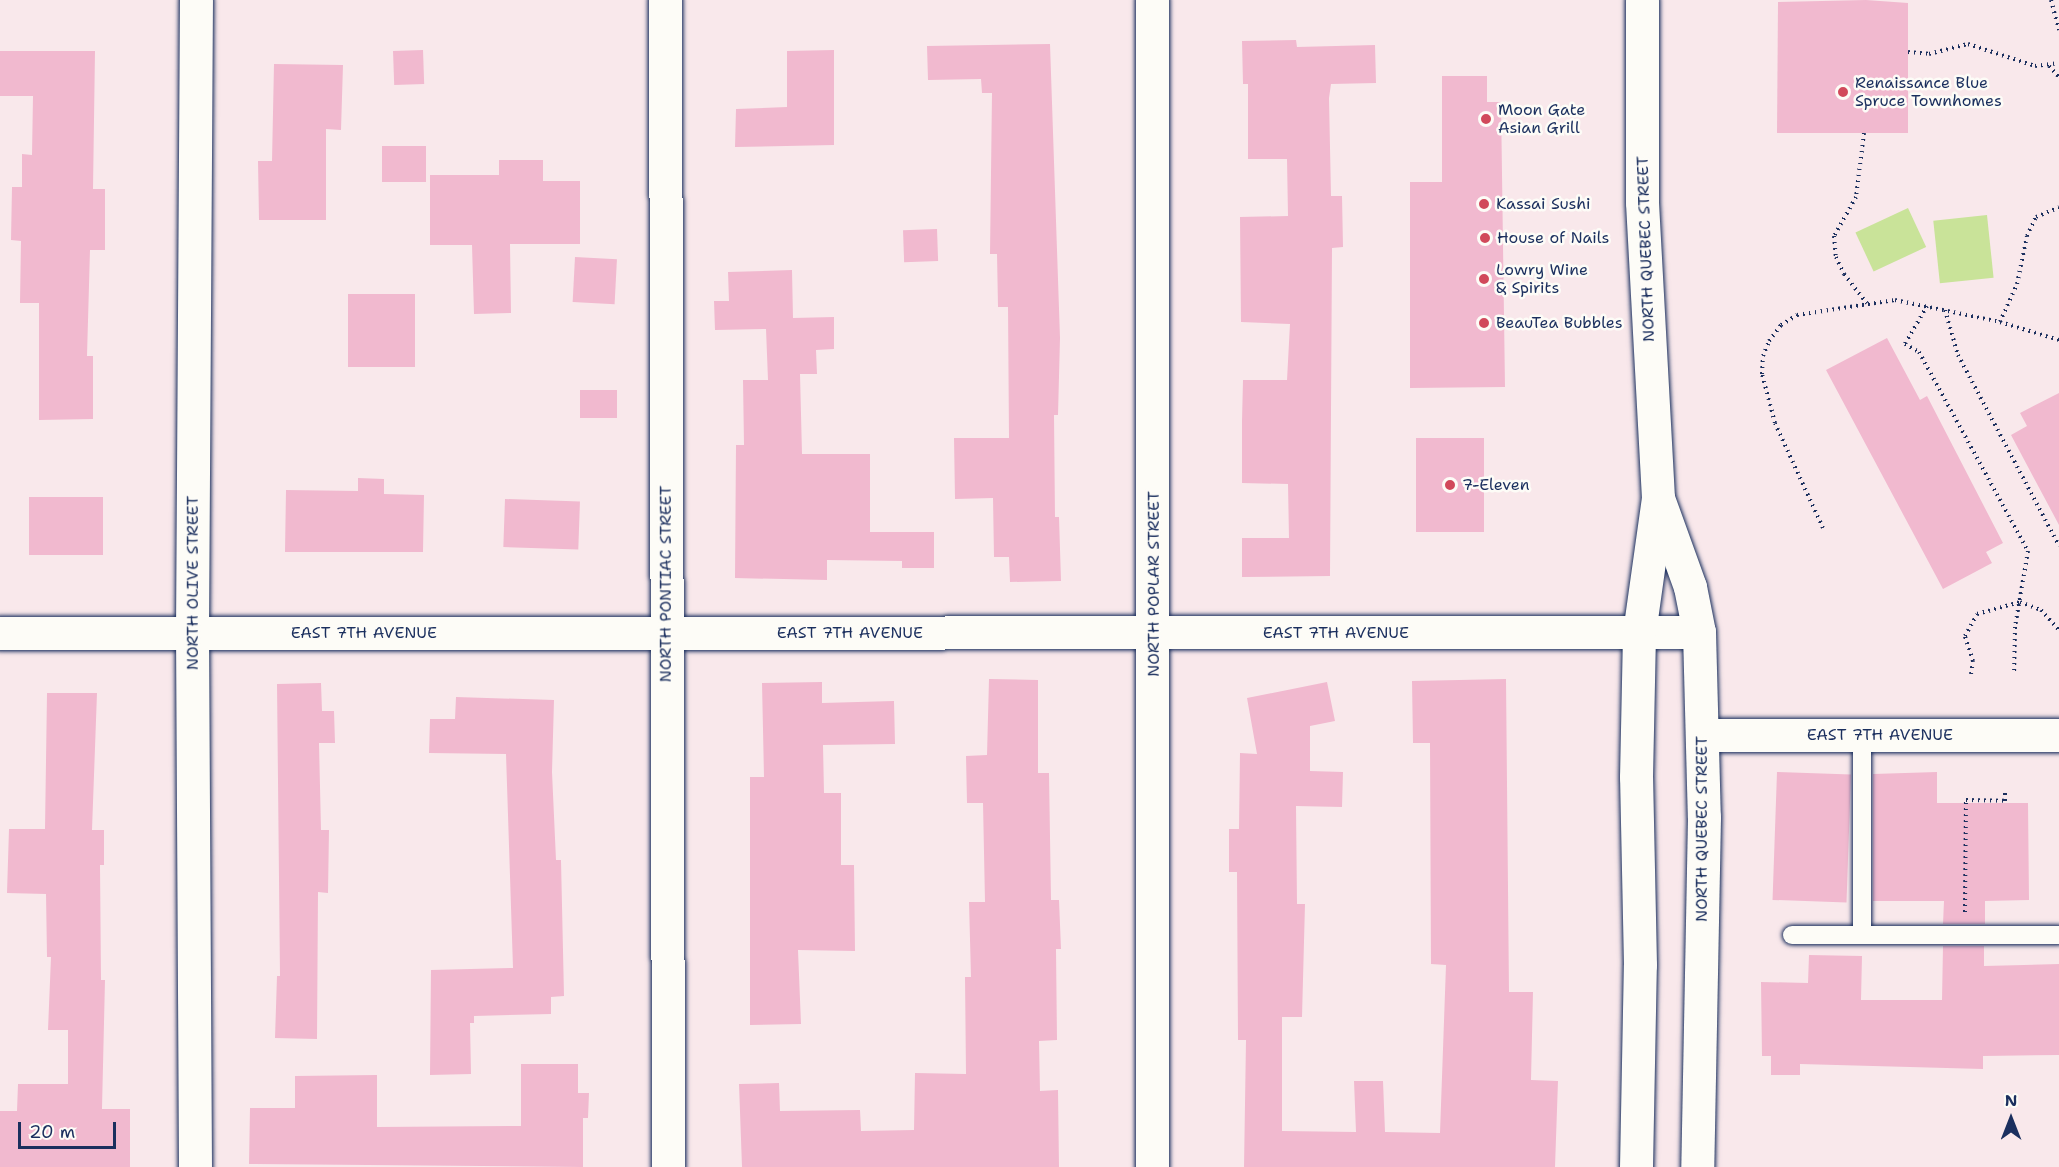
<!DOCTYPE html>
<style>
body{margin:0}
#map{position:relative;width:2059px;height:1167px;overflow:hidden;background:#f9e8eb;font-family:"Shantell Sans",sans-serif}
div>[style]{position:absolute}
.green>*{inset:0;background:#c9e399;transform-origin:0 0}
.building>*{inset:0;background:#f1b9cf;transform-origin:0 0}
.path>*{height:4px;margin-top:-2px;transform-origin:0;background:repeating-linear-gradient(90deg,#1b2f5e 0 1.5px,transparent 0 6px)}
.roads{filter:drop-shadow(0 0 2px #1b2f5e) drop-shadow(0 0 2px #1b2f5e)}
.lane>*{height:18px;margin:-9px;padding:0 9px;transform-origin:9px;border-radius:9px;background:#fdfcf7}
.street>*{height:33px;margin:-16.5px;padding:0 16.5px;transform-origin:16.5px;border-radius:16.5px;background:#fdfcf7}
.secondary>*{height:33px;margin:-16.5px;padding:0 16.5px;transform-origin:16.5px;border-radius:16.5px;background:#fdfcf7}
.dots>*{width:16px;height:16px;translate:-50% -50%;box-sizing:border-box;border:3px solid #fdfcf7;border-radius:50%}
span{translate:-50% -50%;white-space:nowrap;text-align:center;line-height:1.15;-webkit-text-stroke:5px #fdfcf7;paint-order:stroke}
.poi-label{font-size:16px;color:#1b2f5e}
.left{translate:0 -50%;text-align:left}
.street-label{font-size:16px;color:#1b2f5e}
.north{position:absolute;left:1981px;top:1089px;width:60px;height:60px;-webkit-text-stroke:4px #fdfcf7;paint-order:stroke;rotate:0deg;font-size:16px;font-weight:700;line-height:24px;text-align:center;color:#1b2f5e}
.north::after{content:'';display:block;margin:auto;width:21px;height:27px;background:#1b2f5e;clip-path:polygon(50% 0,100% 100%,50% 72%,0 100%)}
.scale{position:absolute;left:18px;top:1122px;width:98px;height:27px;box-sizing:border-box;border:3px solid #1b2f5e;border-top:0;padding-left:8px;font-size:18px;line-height:21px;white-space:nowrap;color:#1b2f5e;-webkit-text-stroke:4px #fdfcf7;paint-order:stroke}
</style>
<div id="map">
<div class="green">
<div style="left:1908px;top:208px;width:43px;height:58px;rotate:65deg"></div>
<div style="left:1987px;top:215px;width:63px;height:54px;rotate:84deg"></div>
</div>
<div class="building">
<div style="clip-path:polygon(1866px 0,1908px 3px,1908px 133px,1777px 133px,1778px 2px)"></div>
<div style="clip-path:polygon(1296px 40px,1297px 47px,1375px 45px,1376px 83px,1331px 84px,1329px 98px,1331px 196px,1342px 196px,1343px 247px,1332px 248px,1330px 576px,1242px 577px,1242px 538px,1289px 538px,1288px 484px,1242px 483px,1242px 421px,1243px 380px,1287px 380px,1290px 324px,1241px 322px,1240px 217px,1288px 216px,1287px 159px,1248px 159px,1248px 84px,1243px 84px,1242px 41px)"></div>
<div style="clip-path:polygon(1050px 44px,1060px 338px,1058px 415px,1054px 415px,1055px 517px,1059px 517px,1061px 581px,1010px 582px,1009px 557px,994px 557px,993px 498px,955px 499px,954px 438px,1009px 438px,1008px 307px,998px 307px,997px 254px,990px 254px,992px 93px,982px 93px,981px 79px,928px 80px,927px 46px)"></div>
<div style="left:423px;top:50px;width:34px;height:30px;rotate:88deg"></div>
<div style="clip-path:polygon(834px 50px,834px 145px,735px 147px,736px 109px,787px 107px,787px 51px)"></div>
<div style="clip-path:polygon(0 51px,95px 51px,93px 189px,105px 189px,105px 250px,90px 250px,87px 356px,93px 356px,93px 419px,39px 420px,39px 303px,20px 303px,21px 241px,11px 240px,12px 187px,22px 187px,22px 154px,32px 155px,33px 96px,0 96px)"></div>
<div style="clip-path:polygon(274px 64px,343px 65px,341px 130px,326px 129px,326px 220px,259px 220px,258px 161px,272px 161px)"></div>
<div style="clip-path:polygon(1442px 76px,1487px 76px,1487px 102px,1501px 102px,1505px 387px,1410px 388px,1410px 182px,1442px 182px)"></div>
<div style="left:382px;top:146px;width:44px;height:36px"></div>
<div style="clip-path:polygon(499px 160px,543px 160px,543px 181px,580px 181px,580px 244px,510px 244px,511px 313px,474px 314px,472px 245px,430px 245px,430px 175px,499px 175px)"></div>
<div style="left:937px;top:229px;width:32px;height:34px;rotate:88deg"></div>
<div style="left:575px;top:257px;width:42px;height:45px;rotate:3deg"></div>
<div style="clip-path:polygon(792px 270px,793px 318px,834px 317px,834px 349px,816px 350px,817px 374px,800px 374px,802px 454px,870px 454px,870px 532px,934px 532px,934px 568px,902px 568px,902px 561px,827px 560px,827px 580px,735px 578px,736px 445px,744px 445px,743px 380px,768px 380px,766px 329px,715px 330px,714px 301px,729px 301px,728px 272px)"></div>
<div style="left:348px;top:294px;width:67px;height:73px"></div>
<div style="clip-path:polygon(1887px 338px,1920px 400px,1927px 396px,2003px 543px,1986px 552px,1992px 563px,1943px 589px,1826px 370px)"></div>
<div style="left:617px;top:390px;width:28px;height:37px;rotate:90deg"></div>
<div style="clip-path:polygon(2059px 393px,2059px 525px,2011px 435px,2027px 426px,2020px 413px)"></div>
<div style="left:1416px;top:438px;width:68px;height:94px"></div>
<div style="clip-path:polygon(358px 478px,384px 479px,384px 494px,424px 495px,423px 552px,285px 552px,286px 490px,358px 491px)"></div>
<div style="left:103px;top:497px;width:58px;height:74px;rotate:90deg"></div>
<div style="left:505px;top:499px;width:75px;height:48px;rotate:2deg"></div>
<div style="clip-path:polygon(989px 679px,1038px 680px,1038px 773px,1049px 773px,1051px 900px,1059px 900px,1061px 949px,1056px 949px,1057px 1040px,1039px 1041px,1040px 1091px,1058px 1090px,1059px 1167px,742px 1167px,739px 1084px,779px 1083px,780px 1111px,860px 1110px,861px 1131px,914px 1130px,915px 1073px,966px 1074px,965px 977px,971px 977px,969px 902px,985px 902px,983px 803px,967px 803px,966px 756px,987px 755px)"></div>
<div style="clip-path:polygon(1506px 679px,1509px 992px,1533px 992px,1531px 1080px,1558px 1081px,1555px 1167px,1244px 1167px,1246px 1040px,1238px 1040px,1237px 872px,1229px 872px,1229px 829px,1239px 829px,1240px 753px,1257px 754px,1247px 698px,1327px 682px,1335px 721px,1310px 726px,1310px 771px,1343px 772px,1342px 807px,1296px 806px,1297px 904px,1305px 904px,1302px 1017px,1282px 1017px,1282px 1131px,1356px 1132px,1354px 1081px,1383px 1081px,1385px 1132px,1440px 1133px,1446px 965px,1431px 964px,1430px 743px,1413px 743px,1412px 681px)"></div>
<div style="clip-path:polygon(822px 682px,822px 703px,894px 701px,895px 744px,823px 745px,824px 793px,841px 793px,841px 865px,854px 865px,855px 951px,798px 950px,801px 1024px,750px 1025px,750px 777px,764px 777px,762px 683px)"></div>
<div style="clip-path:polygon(321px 683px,322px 711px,334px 711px,335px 743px,319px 743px,321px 830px,329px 830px,328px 893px,318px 892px,317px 1039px,275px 1038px,277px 976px,280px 976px,277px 684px)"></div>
<div style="clip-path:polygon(47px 693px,97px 693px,92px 830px,104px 830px,104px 865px,100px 865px,101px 980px,105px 980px,102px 1109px,130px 1109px,130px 1167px,0 1167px,0 1111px,17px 1111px,18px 1084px,68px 1084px,68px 1030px,48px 1030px,51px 957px,47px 957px,46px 894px,7px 893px,9px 829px,45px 829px)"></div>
<div style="clip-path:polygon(456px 697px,554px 700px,552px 772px,556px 860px,561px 860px,564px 996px,551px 997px,551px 1014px,474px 1016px,474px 1023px,470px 1023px,471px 1074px,430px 1075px,431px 970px,513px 968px,506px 754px,429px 753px,430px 719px,455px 719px)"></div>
<div style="left:1777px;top:772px;width:74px;height:128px;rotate:2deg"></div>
<div style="clip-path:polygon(1937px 772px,1937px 803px,2028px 803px,2029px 900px,1985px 901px,1985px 924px,1943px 924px,1944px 901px,1873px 901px,1873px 774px)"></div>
<div style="clip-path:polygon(1943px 946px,1984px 946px,1984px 966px,2059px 964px,2059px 1055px,1983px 1056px,1983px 1069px,1800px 1064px,1800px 1075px,1771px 1075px,1771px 1056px,1762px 1056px,1761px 982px,1808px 983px,1809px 955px,1862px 956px,1861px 1000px,1942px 1000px)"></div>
<div style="clip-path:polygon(521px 1064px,578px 1064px,578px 1093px,589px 1093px,588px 1118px,583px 1118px,583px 1167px,249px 1164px,250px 1108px,295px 1108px,295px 1076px,377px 1075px,377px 1127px,521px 1126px)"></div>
</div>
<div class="path">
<div style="left:2051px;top:0;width:31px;rotate:75deg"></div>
<div style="left:1908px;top:52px;width:21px;rotate:5deg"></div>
<div style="left:1929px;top:54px;width:40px;rotate:-14.4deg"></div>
<div style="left:1968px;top:44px;width:71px;rotate:18.2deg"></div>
<div style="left:2035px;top:66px;width:24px;rotate:-7deg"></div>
<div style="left:2049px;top:66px;width:15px;rotate:48deg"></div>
<div style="left:1864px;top:133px;width:64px;rotate:97.1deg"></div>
<div style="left:1856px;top:197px;width:45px;rotate:119.4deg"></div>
<div style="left:1834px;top:236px;width:21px;rotate:85deg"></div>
<div style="left:1836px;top:257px;width:19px;rotate:65deg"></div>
<div style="left:1844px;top:274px;width:37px;rotate:52deg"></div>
<div style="left:1927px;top:306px;width:44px;rotate:120.1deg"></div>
<div style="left:1905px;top:344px;width:16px;rotate:30deg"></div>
<div style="left:1919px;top:352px;width:227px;rotate:61.3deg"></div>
<div style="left:2028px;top:551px;width:77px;rotate:99.7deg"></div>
<div style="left:2015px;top:627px;width:47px;rotate:91.2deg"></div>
<div style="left:1945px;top:310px;width:47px;rotate:73.9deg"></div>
<div style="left:1958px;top:355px;width:216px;rotate:62.1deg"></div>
<div style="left:2000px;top:322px;width:62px;rotate:17deg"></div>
<div style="left:1823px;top:528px;width:115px;rotate:-114.6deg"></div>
<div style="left:1775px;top:423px;width:51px;rotate:-104.9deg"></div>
<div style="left:1762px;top:374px;width:18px;rotate:-87deg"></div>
<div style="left:1763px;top:356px;width:16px;rotate:-68deg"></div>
<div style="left:1769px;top:341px;width:20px;rotate:-53deg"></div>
<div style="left:1781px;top:325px;width:19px;rotate:-32deg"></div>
<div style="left:1797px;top:315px;width:99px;rotate:-8.7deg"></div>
<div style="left:1895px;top:300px;width:107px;rotate:11.8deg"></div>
<div style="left:2000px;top:322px;width:42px;rotate:-65.9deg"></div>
<div style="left:2017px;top:284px;width:49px;rotate:-78.2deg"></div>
<div style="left:2027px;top:236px;width:21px;rotate:-65deg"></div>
<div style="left:2036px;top:217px;width:25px;rotate:-23deg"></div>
<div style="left:1971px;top:674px;width:13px;rotate:-81deg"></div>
<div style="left:1973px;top:661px;width:26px;rotate:-108deg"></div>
<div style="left:1965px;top:636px;width:25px;rotate:-61deg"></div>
<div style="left:1977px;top:614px;width:45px;rotate:-15.6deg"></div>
<div style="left:2020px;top:602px;width:22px;rotate:21deg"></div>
<div style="left:2041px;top:610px;width:27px;rotate:48deg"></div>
<div style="left:1965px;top:912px;width:112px;rotate:-89.5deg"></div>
<div style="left:1966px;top:800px;width:39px;rotate:1deg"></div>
<div style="left:2005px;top:801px;width:10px;rotate:-90deg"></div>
</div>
<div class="roads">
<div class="lane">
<div style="left:1862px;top:735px;width:200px;rotate:90deg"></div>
<div style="left:1792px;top:935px;width:267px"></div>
</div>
<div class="street">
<div style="left:665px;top:0;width:1167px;rotate:89.85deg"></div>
<div style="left:0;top:633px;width:1699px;rotate:-0.03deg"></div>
<div style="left:1702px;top:735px;width:357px"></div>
<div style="left:195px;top:1167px;width:534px;rotate:-90.32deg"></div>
<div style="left:192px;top:633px;width:633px;rotate:-89.64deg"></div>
<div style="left:1152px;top:1167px;width:1167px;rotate:-90deg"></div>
</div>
<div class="secondary">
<div style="left:1658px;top:498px;width:95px;rotate:70.2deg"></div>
<div style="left:1690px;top:587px;width:46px;rotate:78.7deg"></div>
<div style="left:1699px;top:632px;width:185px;rotate:88.5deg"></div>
<div style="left:1704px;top:817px;width:350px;rotate:91.1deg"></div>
<div style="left:1636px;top:1167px;width:202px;rotate:-88.9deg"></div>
<div style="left:1640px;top:965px;width:188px;rotate:-91.2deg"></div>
<div style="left:1636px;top:777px;width:144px;rotate:-88.8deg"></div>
<div style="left:1639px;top:633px;width:136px;rotate:-82deg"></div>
<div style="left:1658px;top:498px;width:296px;rotate:-93.1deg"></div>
<div style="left:1642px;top:202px;width:202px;rotate:-90deg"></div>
</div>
</div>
<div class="dots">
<div style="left:1843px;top:92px;background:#d1495b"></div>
<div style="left:1486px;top:119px;background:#d1495b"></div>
<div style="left:1484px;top:204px;background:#d1495b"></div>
<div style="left:1485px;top:238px;background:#d1495b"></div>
<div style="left:1484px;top:279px;background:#d1495b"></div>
<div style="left:1484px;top:323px;background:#d1495b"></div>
<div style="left:1450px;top:485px;background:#d1495b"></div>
</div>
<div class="poi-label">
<span class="left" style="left:1855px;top:92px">Renaissance Blue<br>Spruce Townhomes</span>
<span class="left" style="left:1498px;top:119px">Moon Gate<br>Asian Grill</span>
<span class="left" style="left:1496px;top:204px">Kassai Sushi</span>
<span class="left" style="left:1497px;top:238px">House of Nails</span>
<span class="left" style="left:1496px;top:279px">Lowry Wine<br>&amp; Spirits</span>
<span class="left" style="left:1496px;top:323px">BeauTea Bubbles</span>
<span class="left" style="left:1462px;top:485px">7-Eleven</span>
</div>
<div class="street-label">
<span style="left:1646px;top:249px;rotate:-92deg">NORTH QUEBEC STREET</span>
<span style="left:193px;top:583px;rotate:-90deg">NORTH OLIVE STREET</span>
<span style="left:666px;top:584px;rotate:-90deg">NORTH PONTIAC STREET</span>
<span style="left:1154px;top:584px;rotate:-90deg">NORTH POPLAR STREET</span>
<span style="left:364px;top:633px">EAST 7TH AVENUE</span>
<span style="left:850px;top:633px">EAST 7TH AVENUE</span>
<span style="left:1336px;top:633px">EAST 7TH AVENUE</span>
<span style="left:1880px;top:735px">EAST 7TH AVENUE</span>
<span style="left:1702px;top:829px;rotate:-90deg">NORTH QUEBEC STREET</span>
</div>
<div class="north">N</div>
<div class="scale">20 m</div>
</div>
